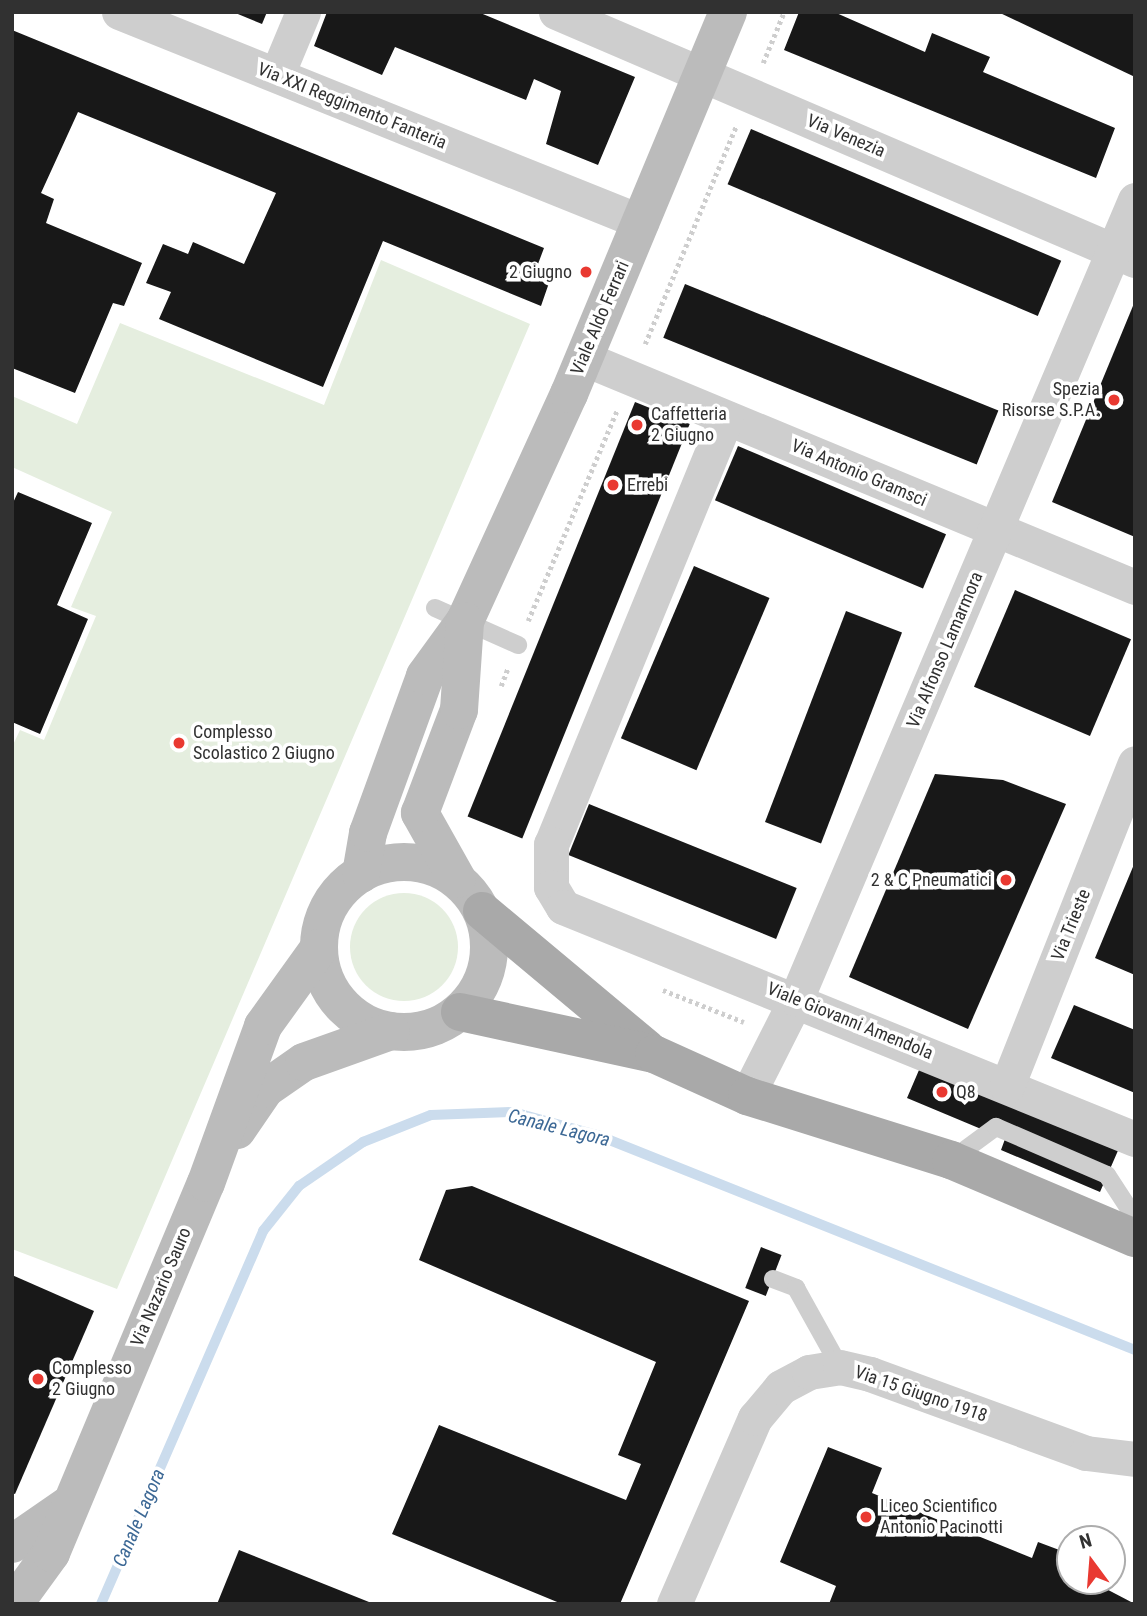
<!DOCTYPE html>
<style>
body{margin:0}
#map{position:relative;width:1147px;height:1616px;overflow:hidden;background:#fff;font-family:"Roboto Condensed",sans-serif}
div>[style]{position:absolute}
.green>*{inset:0;background:#e5eedf}
.round{border-radius:50%}
.stream>*{height:10px;margin:-5px;padding:0 5px;transform-origin:5px;border-radius:5px;background:#cbdced}
.building>*{inset:0;background:#181818;transform-origin:0 0}
.path>*{height:4.5px;margin-top:-2.25px;transform-origin:0;background:repeating-linear-gradient(90deg,#cecece 0 3.5px,transparent 0 7px)}
.service>*{height:18px;margin:-9px;padding:0 9px;transform-origin:9px;border-radius:9px;background:#cecece}
.minor>*{height:35px;margin:-17.5px;padding:0 17.5px;transform-origin:17.5px;border-radius:17.5px;background:#cecece}
.secondary>*{height:38px;margin:-19px;padding:0 19px;transform-origin:19px;border-radius:19px;background:#bbb}
.secondary>.ring{margin:-19px;padding:0;box-sizing:content-box;background:none;border:38px solid #bbb;border-radius:50%}
.primary>*{height:38px;margin:-19px;padding:0 19px;transform-origin:19px;border-radius:19px;background:#a9a9a9}
.dots>*{width:19px;height:19px;translate:-50% -50%;box-sizing:border-box;border:4px solid #fff;border-radius:50%}
span{translate:-50% -50%;white-space:nowrap;text-align:center;line-height:1.15;-webkit-text-stroke:7px #fff;paint-order:stroke}
.street-label{font-size:18px;color:#313131}
.poi-label{font-size:18px;color:#313131}
.right{translate:-100% -50%;text-align:right}
.left{translate:0 -50%;text-align:left}
.water-label{font-size:19px;color:#3c6895;font-style:italic}
.frame{position:absolute;inset:0;border:14px solid #313131;pointer-events:none}
.north{position:absolute;left:1056px;top:1525px;width:70px;height:70px;box-sizing:border-box;background:#fff;border:2px solid #adadad;border-radius:50%;rotate:344deg;font-size:19px;font-weight:700;line-height:28px;text-align:center;color:#313131}
.north::after{content:'';display:block;margin:auto;width:24px;height:32px;background:#e93931;clip-path:polygon(50% 0,100% 100%,50% 72%,0 100%)}
</style>
<div id="map">
<div class="green">
<div style="clip-path:polygon(381px 260px,530px 324px,117px 1289px,12px 1249px,12px 747px,20px 730px,44px 740px,96px 616px,71px 607px,112px 512px,12px 467px,12px 396px,77px 424px,120px 323px,324px 405px)"></div>
<div class="round" style="left:350px;top:893px;width:108px;height:108px"></div>
</div>
<div class="stream">
<div style="left:101px;top:1604px;width:407px;rotate:-66.5deg"></div>
<div style="left:263px;top:1231px;width:58px;rotate:-51.3deg"></div>
<div style="left:299px;top:1186px;width:78px;rotate:-34.5deg"></div>
<div style="left:363px;top:1142px;width:73px;rotate:-21.7deg"></div>
<div style="left:431px;top:1115px;width:82px;rotate:-2.1deg"></div>
<div style="left:513px;top:1112px;width:87px;rotate:15.3deg"></div>
<div style="left:597px;top:1135px;width:579px;rotate:21.78deg"></div>
</div>
<div class="building">
<div style="clip-path:polygon(233px 12px,267px 12px,262px 24px)"></div>
<div style="clip-path:polygon(327px 12px,478px 12px,635px 77px,598px 165px,546px 144px,561px 91px,534px 79px,526px 100px,395px 47px,382px 75px,314px 46px)"></div>
<div style="clip-path:polygon(799px 12px,834px 12px,925px 52px,932px 33px,990px 57px,983px 72px,1115px 128px,1096px 178px,784px 50px)"></div>
<div style="clip-path:polygon(998px 12px,1135px 12px,1135px 77px)"></div>
<div style="clip-path:polygon(12px 30px,544px 248px,535px 272px,550px 280px,541px 306px,383px 241px,323px 387px,159px 319px,171px 292px,146px 283px,163px 244px,188px 254px,193px 242px,244px 264px,276px 193px,78px 112px,41px 193px,54px 199px,46px 223px,142px 263px,124px 306px,113px 303px,75px 393px,12px 368px)"></div>
<div style="left:751px;top:129px;width:337px;height:60px;rotate:23deg"></div>
<div style="left:685px;top:284px;width:338px;height:58px;rotate:22deg"></div>
<div style="clip-path:polygon(1135px 301px,1135px 537px,1052px 502px)"></div>
<div style="left:635px;top:402px;width:59px;height:447px;rotate:22deg"></div>
<div style="left:738px;top:446px;width:226px;height:59px;rotate:23deg"></div>
<div style="clip-path:polygon(18px 492px,92px 523px,57px 605px,88px 619px,40px 734px,12px 722px,12px 505px)"></div>
<div style="left:694px;top:566px;width:82px;height:187px;rotate:23deg"></div>
<div style="left:1015px;top:590px;width:126px;height:105px;rotate:23deg"></div>
<div style="left:846px;top:611px;width:60px;height:226px;rotate:21deg"></div>
<div style="clip-path:polygon(935px 774px,1003px 780px,1066px 804px,968px 1029px,849px 977px)"></div>
<div style="left:589px;top:804px;width:224px;height:55px;rotate:22deg"></div>
<div style="clip-path:polygon(1135px 862px,1135px 975px,1095px 958px)"></div>
<div style="clip-path:polygon(1074px 1005px,1135px 1030px,1135px 1093px,1051px 1058px)"></div>
<div style="clip-path:polygon(922px 1063px,1120px 1146px,1100px 1192px,1001px 1150px,1005px 1139px,907px 1098px)"></div>
<div style="clip-path:polygon(472px 1186px,749px 1301px,620px 1604px,562px 1604px,392px 1534px,439px 1425px,626px 1500px,641px 1464px,618px 1455px,656px 1362px,419px 1260px,446px 1190px)"></div>
<div style="left:761px;top:1247px;width:22px;height:44px;rotate:21deg"></div>
<div style="clip-path:polygon(12px 1275px,94px 1311px,15px 1494px,12px 1493px)"></div>
<div style="clip-path:polygon(828px 1447px,882px 1468px,872px 1493px,1032px 1558px,1038px 1542px,1070px 1554px,1070px 1581px,1091px 1581px,1135px 1604px,829px 1604px,836px 1586px,780px 1562px)"></div>
<div style="clip-path:polygon(239px 1550px,374px 1604px,217px 1604px)"></div>
</div>
<div class="path">
<div style="left:763px;top:63px;width:55px;rotate:-67.6deg"></div>
<div style="left:645px;top:344px;width:236px;rotate:-67.3deg"></div>
<div style="left:528px;top:621px;width:229px;rotate:-67.1deg"></div>
<div style="left:501px;top:686px;width:19px;rotate:-69deg"></div>
<div style="left:663px;top:990px;width:87px;rotate:21.6deg"></div>
</div>
<div class="service">
<div style="left:435px;top:608px;width:91px;rotate:24deg"></div>
<div style="left:951px;top:1160px;width:56px;rotate:-36.3deg"></div>
<div style="left:996px;top:1127px;width:121px;rotate:23.4deg"></div>
<div style="left:1107px;top:1175px;width:51px;rotate:56.9deg"></div>
<div style="left:773px;top:1279px;width:25px;rotate:21deg"></div>
<div style="left:796px;top:1288px;width:90px;rotate:60.9deg"></div>
</div>
<div class="minor">
<div style="left:119px;top:12px;width:563px;rotate:21.91deg"></div>
<div style="left:556px;top:12px;width:630px;rotate:23.19deg"></div>
<div style="left:283px;top:60px;width:52px;rotate:-67.4deg"></div>
<div style="left:583px;top:358px;width:598px;rotate:22.53deg"></div>
<div style="left:726px;top:418px;width:461px;rotate:112.3deg"></div>
<div style="left:551px;top:844px;width:43px;rotate:90deg"></div>
<div style="left:551px;top:887px;width:23px;rotate:59deg"></div>
<div style="left:563px;top:907px;width:617px;rotate:22.08deg"></div>
<div style="left:1007px;top:1086px;width:347px;rotate:-68.4deg"></div>
<div style="left:747px;top:1096px;width:109px;rotate:-63.2deg"></div>
<div style="left:796px;top:999px;width:868px;rotate:-67.01deg"></div>
<div style="left:674px;top:1604px;width:203px;rotate:-66.5deg"></div>
<div style="left:755px;top:1418px;width:40px;rotate:-50deg"></div>
<div style="left:781px;top:1387px;width:32px;rotate:-28deg"></div>
<div style="left:809px;top:1372px;width:31px;rotate:-9deg"></div>
<div style="left:840px;top:1367px;width:31px;rotate:13deg"></div>
<div style="left:870px;top:1374px;width:230px;rotate:20.1deg"></div>
<div style="left:1086px;top:1453px;width:49px;rotate:7deg"></div>
</div>
<div class="secondary">
<div class="ring" style="left:319px;top:862px;width:132px;height:132px"></div>
<div style="left:361px;top:874px;width:42px;rotate:-80.3deg"></div>
<div style="left:368px;top:833px;width:167px;rotate:-70deg"></div>
<div style="left:425px;top:676px;width:68px;rotate:-54deg"></div>
<div style="left:465px;top:621px;width:250px;rotate:-65.4deg"></div>
<div style="left:569px;top:394px;width:414px;rotate:-67.4deg"></div>
<div style="left:457px;top:879px;width:76px;rotate:-119.3deg"></div>
<div style="left:420px;top:813px;width:110px;rotate:-69.3deg"></div>
<div style="left:459px;top:710px;width:89px;rotate:-86.1deg"></div>
<div style="left:237px;top:1130px;width:50px;rotate:-55.7deg"></div>
<div style="left:265px;top:1089px;width:47px;rotate:-34.7deg"></div>
<div style="left:304px;top:1062px;width:92px;rotate:-19.6deg"></div>
<div style="left:12px;top:1544px;width:67px;rotate:-34.6deg"></div>
<div style="left:14px;top:1604px;width:63px;rotate:-54deg"></div>
<div style="left:51px;top:1553px;width:401px;rotate:-67.3deg"></div>
<div style="left:206px;top:1183px;width:167px;rotate:-70deg"></div>
<div style="left:263px;top:1026px;width:96px;rotate:-54.3deg"></div>
</div>
<div class="primary">
<div style="left:482px;top:911px;width:215px;rotate:39.9deg"></div>
<div style="left:460px;top:1012px;width:198px;rotate:12.2deg"></div>
<div style="left:654px;top:1054px;width:102px;rotate:24.3deg"></div>
<div style="left:747px;top:1096px;width:214px;rotate:17.4deg"></div>
<div style="left:951px;top:1160px;width:200px;rotate:23deg"></div>
</div>
<div class="dots">
<div style="left:586px;top:272px;background:#e93931"></div>
<div style="left:1114px;top:400px;background:#e93931"></div>
<div style="left:637px;top:425px;background:#e93931"></div>
<div style="left:613px;top:485px;background:#e93931"></div>
<div style="left:179px;top:743px;background:#e93931"></div>
<div style="left:1006px;top:880px;background:#e93931"></div>
<div style="left:942px;top:1092px;background:#e93931"></div>
<div style="left:38px;top:1379px;background:#e93931"></div>
<div style="left:866px;top:1517px;background:#e93931"></div>
</div>
<div class="street-label">
<span style="left:352px;top:106px;rotate:22deg">Via XXI Reggimento Fanteria</span>
<span style="left:846px;top:136px;rotate:23deg">Via Venezia</span>
<span style="left:600px;top:318px;rotate:-67deg">Viale Aldo Ferrari</span>
<span style="left:859px;top:473px;rotate:23deg">Via Antonio Gramsci</span>
<span style="left:945px;top:650px;rotate:-67deg">Via Alfonso Lamarmora</span>
<span style="left:1071px;top:925px;rotate:-68deg">Via Trieste</span>
<span style="left:850px;top:1021px;rotate:22deg">Viale Giovanni Amendola</span>
<span style="left:161px;top:1287px;rotate:-67deg">Via Nazario Sauro</span>
<span style="left:921px;top:1394px;rotate:19deg">Via 15 Giugno 1918</span>
</div>
<div class="poi-label">
<span class="right" style="left:572px;top:272px">2 Giugno</span>
<span class="right" style="left:1100px;top:400px">Spezia<br>Risorse S.P.A.</span>
<span class="left" style="left:651px;top:425px">Caffetteria<br>2 Giugno</span>
<span class="left" style="left:627px;top:485px">Errebi</span>
<span class="left" style="left:193px;top:743px">Complesso<br>Scolastico 2 Giugno</span>
<span class="right" style="left:992px;top:880px">2 &amp; C Pneumatici</span>
<span class="left" style="left:956px;top:1092px">Q8</span>
<span class="left" style="left:52px;top:1379px">Complesso<br>2 Giugno</span>
<span class="left" style="left:880px;top:1517px">Liceo Scientifico<br>Antonio Pacinotti</span>
</div>
<div class="water-label">
<span style="left:559px;top:1128px;rotate:14deg">Canale Lagora</span>
<span style="left:139px;top:1518px;rotate:-67deg">Canale Lagora</span>
</div>
<div class="frame"></div>
<div class="north">N</div>
</div>
